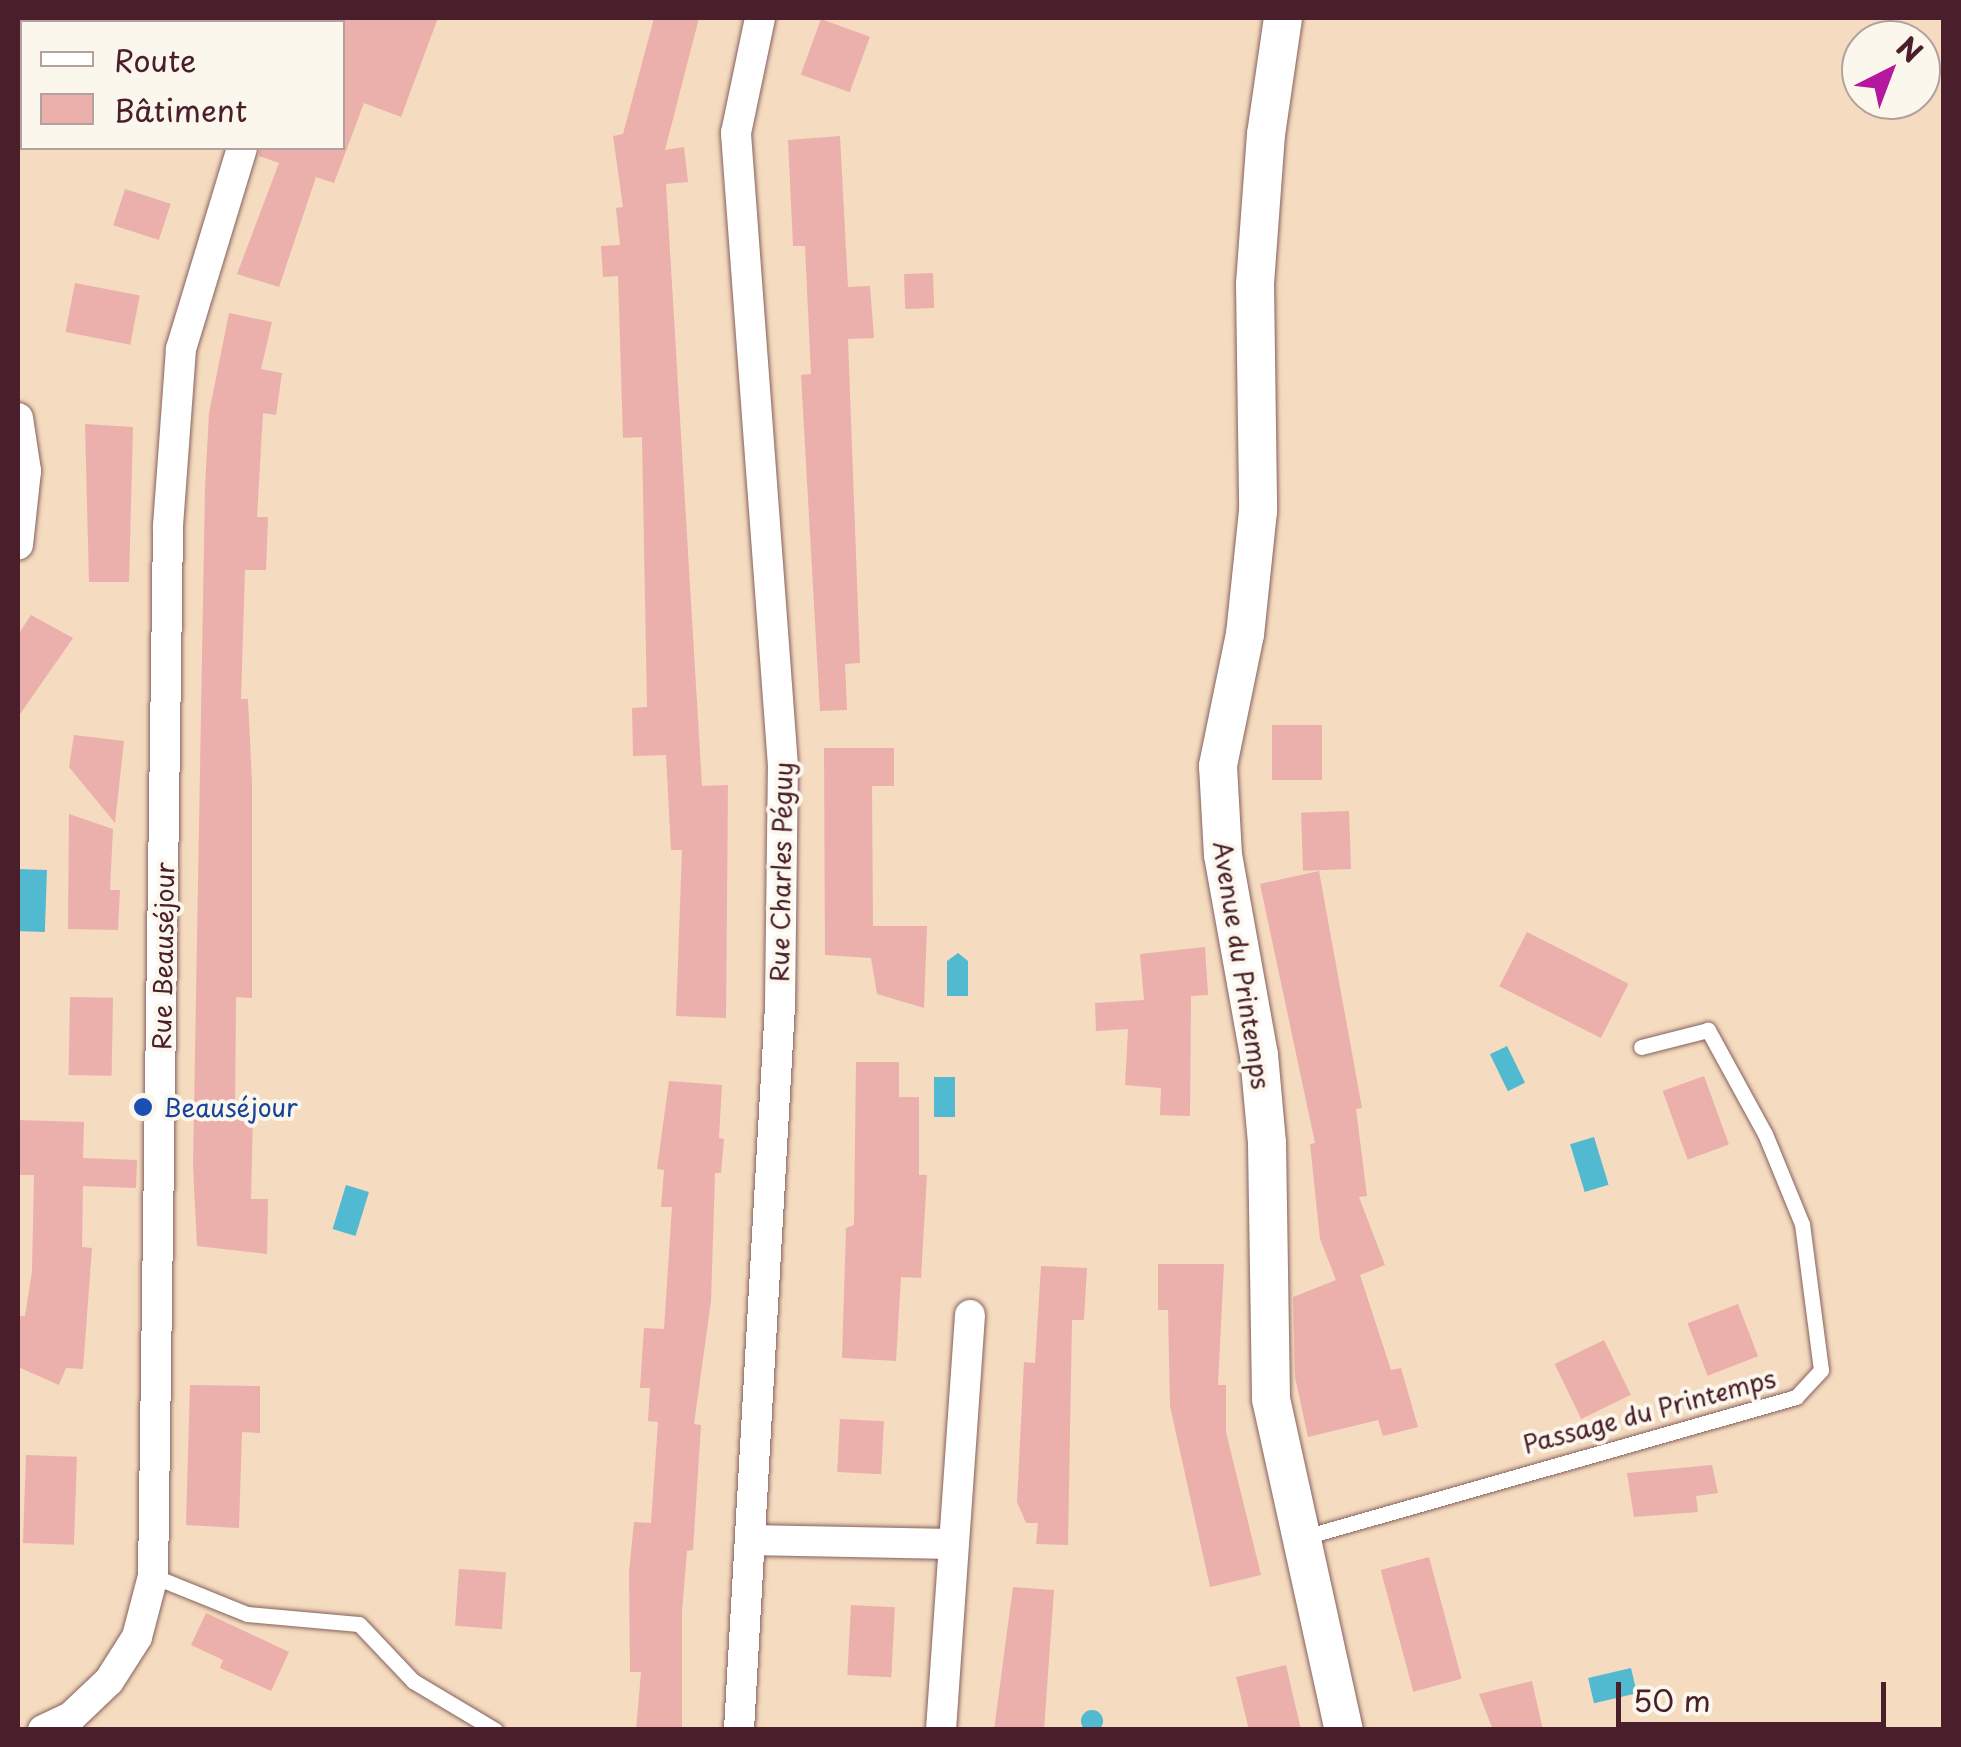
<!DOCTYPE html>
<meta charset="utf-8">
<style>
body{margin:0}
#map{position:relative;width:1961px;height:1747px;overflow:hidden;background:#f5dbbf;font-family:"Playpen Sans",sans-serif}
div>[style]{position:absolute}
.water>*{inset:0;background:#52bad0;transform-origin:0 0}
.round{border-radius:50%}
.building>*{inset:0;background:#ebb0ab;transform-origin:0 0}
.roads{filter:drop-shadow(0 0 2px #86615f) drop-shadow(0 0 2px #86615f)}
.service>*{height:15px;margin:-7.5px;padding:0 7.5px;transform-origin:7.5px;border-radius:7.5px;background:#fff}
.minor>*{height:30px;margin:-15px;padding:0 15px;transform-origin:15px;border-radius:15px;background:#fff}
.tertiary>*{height:38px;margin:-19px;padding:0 19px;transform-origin:19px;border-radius:19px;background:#fff}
.dots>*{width:28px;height:28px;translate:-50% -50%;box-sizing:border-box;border:5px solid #fbf7ec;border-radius:50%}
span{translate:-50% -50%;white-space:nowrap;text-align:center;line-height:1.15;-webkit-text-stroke:8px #fbf7ec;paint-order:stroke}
.street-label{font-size:25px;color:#4a1f2b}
.transit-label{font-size:25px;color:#164399}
.left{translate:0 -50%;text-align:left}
.frame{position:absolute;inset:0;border:20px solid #4a1f2b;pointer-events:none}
.legend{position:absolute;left:20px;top:20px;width:325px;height:130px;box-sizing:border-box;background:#fbf7ec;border:2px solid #b4a19f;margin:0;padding:12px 18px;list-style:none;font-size:30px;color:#4a1f2b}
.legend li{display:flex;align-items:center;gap:20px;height:50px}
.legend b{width:50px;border:2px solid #b4a19f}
.north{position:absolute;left:1841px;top:20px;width:100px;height:100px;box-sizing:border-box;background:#fbf7ec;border:2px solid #b4a19f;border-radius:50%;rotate:42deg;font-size:28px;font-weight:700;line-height:40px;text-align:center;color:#4a1f2b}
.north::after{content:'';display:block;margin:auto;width:35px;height:45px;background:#b5179e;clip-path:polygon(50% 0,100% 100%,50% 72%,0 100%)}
.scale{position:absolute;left:1616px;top:1682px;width:270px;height:45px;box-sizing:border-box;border:5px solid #4a1f2b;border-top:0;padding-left:12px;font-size:30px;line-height:35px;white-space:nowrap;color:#4a1f2b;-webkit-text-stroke:8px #fbf7ec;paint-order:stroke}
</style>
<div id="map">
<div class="water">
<div style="left:18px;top:869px;width:29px;height:62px;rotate:2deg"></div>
<div style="clip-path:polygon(958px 953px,968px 961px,968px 996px,947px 996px,947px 961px)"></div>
<div style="left:1507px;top:1046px;width:41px;height:19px;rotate:64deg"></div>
<div style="left:934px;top:1077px;width:21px;height:40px"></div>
<div style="left:1594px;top:1137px;width:50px;height:25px;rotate:73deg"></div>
<div style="left:346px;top:1185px;width:24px;height:46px;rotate:17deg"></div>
<div style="left:1631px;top:1668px;width:26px;height:44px;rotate:77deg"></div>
<div class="round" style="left:1081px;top:1710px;width:22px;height:22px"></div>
</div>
<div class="building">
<div style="clip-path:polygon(342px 18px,438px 18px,401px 117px,364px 103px,334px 183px,316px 177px,279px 287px,237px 274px,279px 163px,259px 156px,260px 148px,342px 148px)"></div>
<div style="clip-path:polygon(654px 18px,699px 18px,665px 150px,684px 147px,688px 182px,666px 184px,702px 786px,728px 785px,726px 1018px,676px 1016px,682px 850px,671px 850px,666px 755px,633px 756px,632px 708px,647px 707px,642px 437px,623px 438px,618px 276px,603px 277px,601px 246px,620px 245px,616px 208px,623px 207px,613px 136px,623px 134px)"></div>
<div style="left:821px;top:19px;width:52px;height:59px;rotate:20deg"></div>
<div style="clip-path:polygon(840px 136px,848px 287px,870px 286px,874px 338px,848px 339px,860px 663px,845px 664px,847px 710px,820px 711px,801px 375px,811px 374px,805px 246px,793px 246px,788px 140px)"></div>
<div style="left:125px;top:189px;width:48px;height:38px;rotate:18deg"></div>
<div style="left:933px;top:273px;width:35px;height:29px;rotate:88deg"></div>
<div style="left:75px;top:283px;width:66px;height:50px;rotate:11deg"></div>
<div style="clip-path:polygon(229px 313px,272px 322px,261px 369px,282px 373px,276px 415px,263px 413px,257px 517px,268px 517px,266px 570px,245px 570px,241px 699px,248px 699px,252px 783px,252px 998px,236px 997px,235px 1112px,253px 1113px,251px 1199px,268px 1199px,267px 1254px,197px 1246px,193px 1166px,205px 488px,209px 413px)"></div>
<div style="clip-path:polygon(85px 424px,133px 427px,129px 582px,89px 582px)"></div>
<div style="clip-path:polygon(31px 615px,73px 638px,18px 717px,18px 635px)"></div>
<div style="left:1322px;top:725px;width:55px;height:50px;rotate:90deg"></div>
<div style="clip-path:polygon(74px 735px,124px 741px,115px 823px,69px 767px)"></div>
<div style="clip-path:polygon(824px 748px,894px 748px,894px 786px,872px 786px,873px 926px,927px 926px,924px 1008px,877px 994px,871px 958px,825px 955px)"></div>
<div style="left:1349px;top:811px;width:58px;height:48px;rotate:88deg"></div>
<div style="clip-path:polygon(69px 814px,113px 829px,110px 890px,120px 890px,118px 930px,68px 929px)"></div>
<div style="clip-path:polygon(1319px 871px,1362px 1108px,1356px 1109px,1367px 1196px,1359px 1197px,1385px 1265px,1360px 1275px,1391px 1370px,1401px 1368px,1418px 1427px,1383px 1436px,1378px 1420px,1308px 1437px,1295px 1377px,1293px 1297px,1336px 1280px,1320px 1239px,1310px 1144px,1315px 1143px,1260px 884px)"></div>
<div style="left:1527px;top:932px;width:114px;height:61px;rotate:27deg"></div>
<div style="clip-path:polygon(1205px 947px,1208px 995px,1191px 996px,1190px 1116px,1160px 1115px,1161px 1088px,1125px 1085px,1128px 1029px,1096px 1031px,1095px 1003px,1144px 1000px,1140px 954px)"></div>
<div style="left:70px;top:997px;width:43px;height:78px;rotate:1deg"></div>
<div style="clip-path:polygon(856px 1062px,899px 1062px,899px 1097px,919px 1097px,919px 1175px,927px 1175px,921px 1278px,901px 1277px,896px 1361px,842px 1358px,846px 1228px,854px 1225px)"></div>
<div style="left:1704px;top:1076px;width:73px;height:44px;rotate:70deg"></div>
<div style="clip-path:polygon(669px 1081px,722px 1085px,719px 1138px,724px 1139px,721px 1173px,715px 1173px,711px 1301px,694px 1424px,701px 1425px,693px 1550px,687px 1551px,682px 1611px,682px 1730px,636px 1730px,641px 1672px,630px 1672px,629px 1572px,634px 1522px,651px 1523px,658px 1422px,648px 1421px,650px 1388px,640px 1388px,644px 1328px,664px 1329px,672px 1207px,661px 1207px,664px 1170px,657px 1169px)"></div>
<div style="clip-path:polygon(18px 1120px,84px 1122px,83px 1158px,137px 1160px,136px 1188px,83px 1186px,82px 1247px,92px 1248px,83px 1369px,66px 1368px,59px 1385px,18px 1367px,18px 1316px,25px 1316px,32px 1271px,34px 1175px,18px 1175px)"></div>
<div style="clip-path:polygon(1158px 1264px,1224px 1264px,1218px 1385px,1226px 1385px,1226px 1432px,1261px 1575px,1210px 1587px,1170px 1406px,1168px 1310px,1158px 1310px)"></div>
<div style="clip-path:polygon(1041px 1266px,1087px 1268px,1084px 1320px,1072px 1320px,1068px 1545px,1036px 1544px,1038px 1523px,1026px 1523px,1017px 1502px,1024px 1362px,1035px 1363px)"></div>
<div style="left:1738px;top:1304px;width:56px;height:54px;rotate:69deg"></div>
<div style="left:1604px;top:1340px;width:61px;height:55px;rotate:64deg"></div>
<div style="clip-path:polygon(190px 1385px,260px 1386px,260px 1433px,242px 1432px,239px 1528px,186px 1525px)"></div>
<div style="left:840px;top:1419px;width:44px;height:53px;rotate:3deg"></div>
<div style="left:26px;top:1455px;width:51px;height:88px;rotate:2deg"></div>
<div style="clip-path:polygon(1712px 1465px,1718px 1493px,1696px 1496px,1698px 1512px,1634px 1517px,1627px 1473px)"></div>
<div style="left:1429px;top:1557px;width:126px;height:50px;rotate:75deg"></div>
<div style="left:459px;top:1569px;width:47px;height:57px;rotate:4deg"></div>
<div style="clip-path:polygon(1013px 1587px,1054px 1590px,1044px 1730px,994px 1730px)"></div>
<div style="left:851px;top:1605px;width:44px;height:70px;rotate:3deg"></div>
<div style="clip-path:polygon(206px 1613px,289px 1652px,271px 1691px,220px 1668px,223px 1660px,191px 1645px)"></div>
<div style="clip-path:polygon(1286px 1665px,1301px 1730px,1249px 1730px,1236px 1677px)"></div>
<div style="clip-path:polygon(1532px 1681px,1543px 1730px,1493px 1730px,1479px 1694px)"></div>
</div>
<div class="roads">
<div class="service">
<div style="left:1301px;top:1538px;width:515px;rotate:-15.9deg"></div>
<div style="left:1796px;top:1397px;width:37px;rotate:-47deg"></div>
<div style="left:1821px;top:1370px;width:147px;rotate:-97.4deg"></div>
<div style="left:1802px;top:1224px;width:97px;rotate:-112.3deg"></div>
<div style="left:1765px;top:1134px;width:119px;rotate:-118.7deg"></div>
<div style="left:1708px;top:1030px;width:69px;rotate:165.8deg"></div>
<div style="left:153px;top:1576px;width:101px;rotate:22deg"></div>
<div style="left:247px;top:1614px;width:112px;rotate:5.1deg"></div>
<div style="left:359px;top:1624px;width:79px;rotate:46.5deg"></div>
<div style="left:413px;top:1681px;width:96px;rotate:30.9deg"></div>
</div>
<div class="minor">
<div style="left:288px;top:22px;width:4px;rotate:-63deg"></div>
<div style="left:18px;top:418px;width:54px;rotate:81.4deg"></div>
<div style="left:26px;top:471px;width:74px;rotate:96.2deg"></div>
<div style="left:750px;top:1540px;width:201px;rotate:1.1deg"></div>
<div style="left:43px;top:1730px;width:31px;rotate:-25deg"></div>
<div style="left:71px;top:1717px;width:52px;rotate:-43.5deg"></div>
<div style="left:109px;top:1681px;width:52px;rotate:-57.5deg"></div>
<div style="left:137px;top:1637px;width:63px;rotate:-75.3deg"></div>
<div style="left:153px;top:1576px;width:1050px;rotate:-89.18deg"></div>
<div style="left:168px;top:526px;width:177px;rotate:-85.8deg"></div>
<div style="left:181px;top:349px;width:210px;rotate:-73.1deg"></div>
<div style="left:739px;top:1730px;width:726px;rotate:-86.76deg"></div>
<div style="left:780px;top:1005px;width:239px;rotate:-89.3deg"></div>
<div style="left:783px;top:766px;width:635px;rotate:-94.25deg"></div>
<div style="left:736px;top:133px;width:117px;rotate:-78.2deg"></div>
<div style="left:941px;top:1730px;width:416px;rotate:-86deg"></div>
</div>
<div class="tertiary">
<div style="left:1283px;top:18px;width:117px;rotate:98.3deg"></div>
<div style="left:1266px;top:134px;width:150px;rotate:94.2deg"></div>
<div style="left:1255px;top:284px;width:227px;rotate:89.2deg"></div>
<div style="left:1258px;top:511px;width:124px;rotate:96deg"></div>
<div style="left:1245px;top:634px;width:135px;rotate:101.6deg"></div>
<div style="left:1218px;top:766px;width:89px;rotate:86.8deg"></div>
<div style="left:1223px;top:855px;width:203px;rotate:79.8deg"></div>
<div style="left:1259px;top:1055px;width:88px;rotate:84.8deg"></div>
<div style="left:1267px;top:1143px;width:256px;rotate:89.1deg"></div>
<div style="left:1271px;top:1399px;width:339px;rotate:77.6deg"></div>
</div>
</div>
<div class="dots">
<div style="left:143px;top:1107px;background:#1a4fb4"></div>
</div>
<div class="street-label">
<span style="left:781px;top:872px;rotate:-89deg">Rue Charles Péguy</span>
<span style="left:163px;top:956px;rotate:-89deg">Rue Beauséjour</span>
<span style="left:1242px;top:965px;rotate:81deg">Avenue du Printemps</span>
<span style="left:1649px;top:1411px;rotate:-15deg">Passage du Printemps</span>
</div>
<div class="transit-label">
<span class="left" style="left:163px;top:1107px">Beauséjour</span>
</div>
<div class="frame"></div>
<ul class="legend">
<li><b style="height:12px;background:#fff"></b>Route</li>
<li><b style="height:28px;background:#ebb0ab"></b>Bâtiment</li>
</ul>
<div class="north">N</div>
<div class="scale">50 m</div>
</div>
